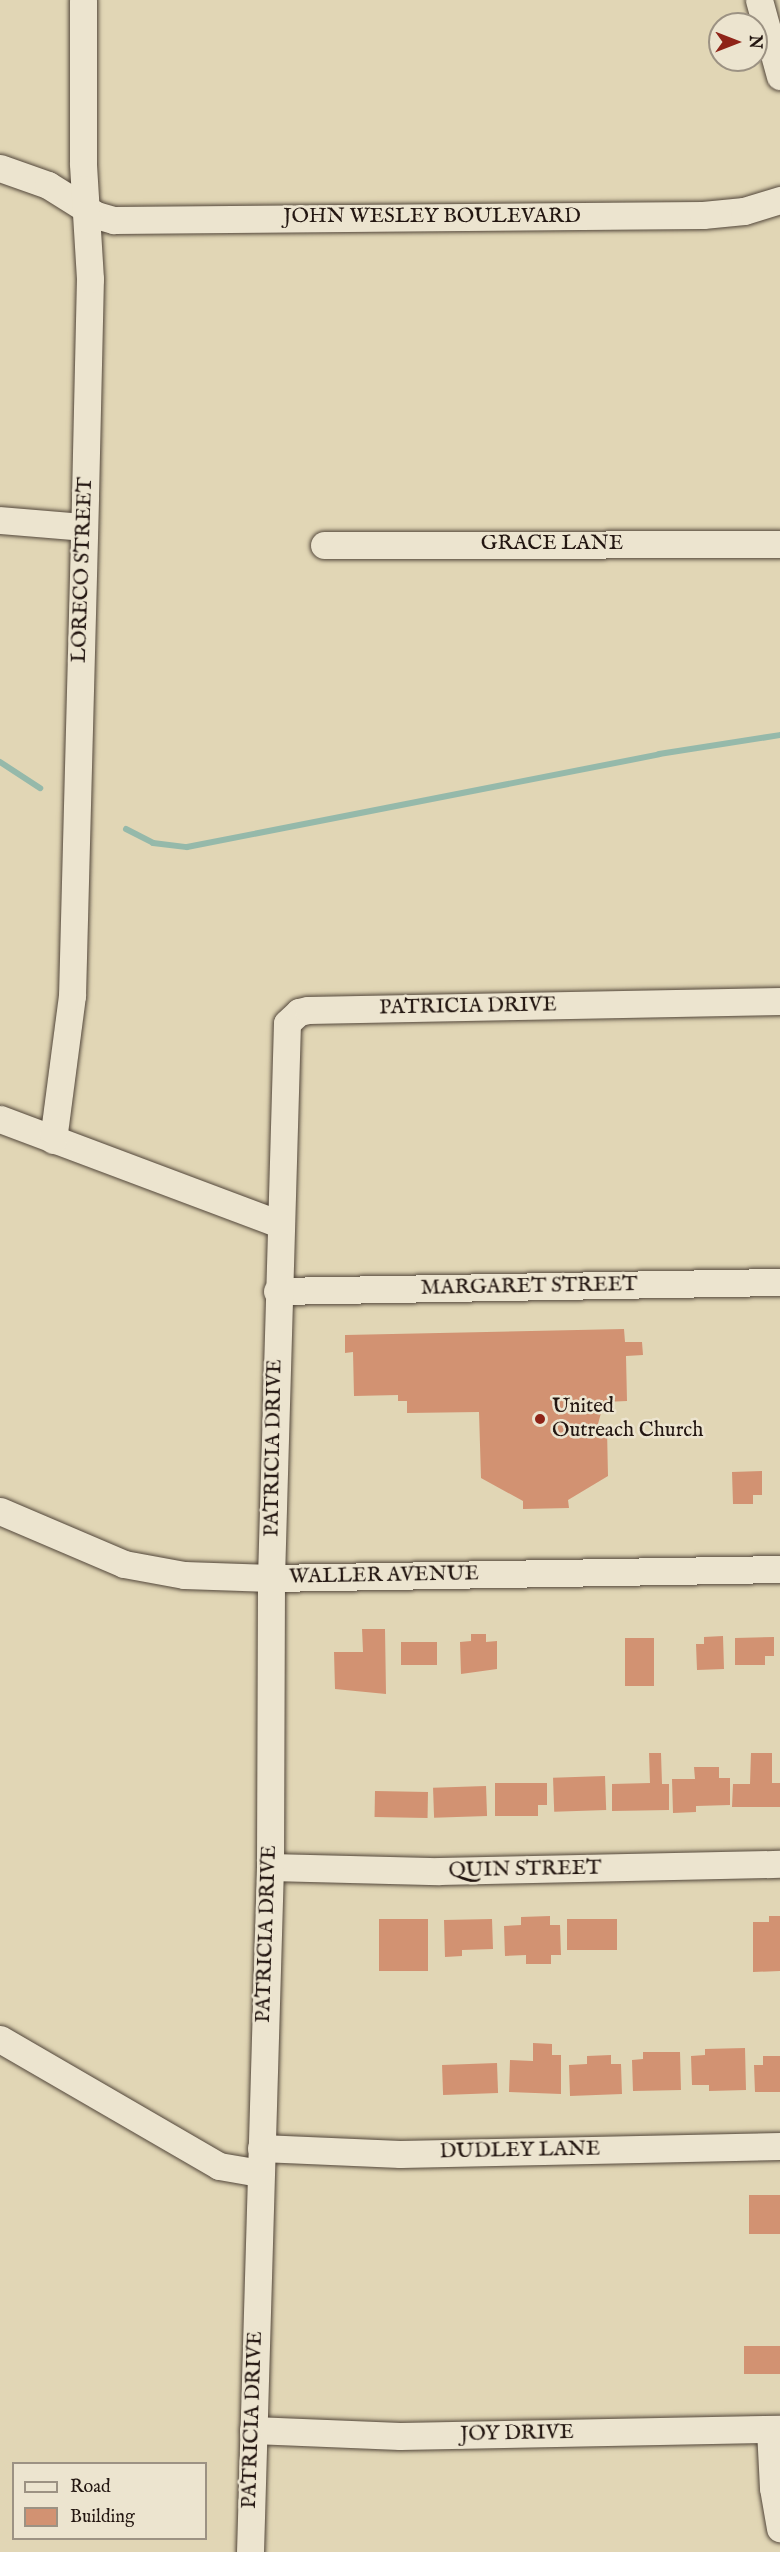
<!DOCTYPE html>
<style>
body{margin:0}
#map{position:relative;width:780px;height:2552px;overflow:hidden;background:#e1d6b5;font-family:"IM FELL English",serif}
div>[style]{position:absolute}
.stream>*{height:6px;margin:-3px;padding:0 3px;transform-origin:3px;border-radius:3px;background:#95b9aa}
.building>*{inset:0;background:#d29272;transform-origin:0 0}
.roads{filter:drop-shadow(0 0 2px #52463a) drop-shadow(0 0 2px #52463a)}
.minor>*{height:27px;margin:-13.5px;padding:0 13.5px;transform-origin:13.5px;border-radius:13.5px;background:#ece4cf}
.dots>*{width:16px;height:16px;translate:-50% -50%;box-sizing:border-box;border:3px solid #ece4cf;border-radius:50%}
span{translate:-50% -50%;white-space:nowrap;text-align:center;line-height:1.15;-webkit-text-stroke:5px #ece4cf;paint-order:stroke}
.street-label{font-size:21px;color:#231611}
.poi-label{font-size:21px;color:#231611}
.left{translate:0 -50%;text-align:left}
.legend{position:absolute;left:12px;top:2462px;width:195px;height:78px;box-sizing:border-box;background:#ece4cf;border:2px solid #9c9283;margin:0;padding:8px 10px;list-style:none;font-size:18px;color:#231611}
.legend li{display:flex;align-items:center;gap:12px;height:30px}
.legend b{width:30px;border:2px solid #9c9283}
.north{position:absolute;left:708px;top:12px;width:60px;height:60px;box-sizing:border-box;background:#ece4cf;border:2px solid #9c9283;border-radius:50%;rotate:90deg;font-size:16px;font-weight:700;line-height:24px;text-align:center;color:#231611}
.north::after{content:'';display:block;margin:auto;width:21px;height:27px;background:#8f2418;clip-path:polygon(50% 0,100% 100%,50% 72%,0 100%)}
</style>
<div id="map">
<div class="stream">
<div style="left:0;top:762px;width:48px;rotate:33deg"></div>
<div style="left:126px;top:829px;width:30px;rotate:27deg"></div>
<div style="left:153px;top:843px;width:34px;rotate:7deg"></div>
<div style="left:187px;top:847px;width:481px;rotate:-11.1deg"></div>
<div style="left:659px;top:754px;width:122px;rotate:-8.9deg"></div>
</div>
<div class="building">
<div style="clip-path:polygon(624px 1329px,625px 1342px,642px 1342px,643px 1355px,626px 1356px,627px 1401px,604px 1402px,598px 1424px,607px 1429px,608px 1476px,568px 1500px,569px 1508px,523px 1509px,523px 1501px,481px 1478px,479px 1412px,407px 1413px,407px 1401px,398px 1401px,398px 1395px,354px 1396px,353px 1352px,345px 1353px,345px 1335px)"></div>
<div style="clip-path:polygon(762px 1471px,762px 1495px,753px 1495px,753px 1504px,733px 1504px,732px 1472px)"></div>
<div style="clip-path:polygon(362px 1629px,385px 1629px,386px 1694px,335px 1689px,334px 1652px,363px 1652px)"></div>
<div style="clip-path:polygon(471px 1634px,486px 1634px,486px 1642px,497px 1641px,497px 1669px,461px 1674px,460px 1642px,471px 1641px)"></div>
<div style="clip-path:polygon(723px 1636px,724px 1669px,697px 1670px,696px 1644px,704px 1644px,704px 1637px)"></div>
<div style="clip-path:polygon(774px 1637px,774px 1656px,765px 1656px,765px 1665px,735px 1665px,735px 1638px)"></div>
<div style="left:625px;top:1638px;width:29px;height:48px"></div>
<div style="left:437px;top:1642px;width:23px;height:36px;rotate:90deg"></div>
<div style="clip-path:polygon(649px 1753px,661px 1753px,662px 1784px,669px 1784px,669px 1810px,612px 1811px,612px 1784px,650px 1783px)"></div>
<div style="clip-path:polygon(751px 1753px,772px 1753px,772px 1783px,780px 1783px,780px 1807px,732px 1807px,733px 1784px,750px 1784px)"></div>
<div style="clip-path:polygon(694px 1767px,719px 1767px,719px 1778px,730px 1778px,730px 1805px,696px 1806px,696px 1812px,673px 1813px,672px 1779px,695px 1779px)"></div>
<div style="left:605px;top:1776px;width:34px;height:52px;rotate:88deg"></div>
<div style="clip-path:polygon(495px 1783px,547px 1783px,547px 1805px,538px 1805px,538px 1816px,495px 1816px)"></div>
<div style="left:486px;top:1786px;width:30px;height:53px;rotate:88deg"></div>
<div style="left:375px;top:1791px;width:53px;height:26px;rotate:1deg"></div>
<div style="clip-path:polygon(550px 1916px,550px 1925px,560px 1925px,561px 1955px,551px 1955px,551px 1964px,526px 1964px,526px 1955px,505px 1956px,504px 1926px,521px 1925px,521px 1917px)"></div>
<div style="clip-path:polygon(769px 1916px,780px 1916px,780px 1971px,753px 1972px,753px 1922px,769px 1922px)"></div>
<div style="left:379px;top:1919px;width:49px;height:52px"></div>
<div style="clip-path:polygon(492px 1919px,493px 1949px,462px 1950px,462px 1956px,445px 1957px,444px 1920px)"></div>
<div style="left:617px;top:1919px;width:31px;height:50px;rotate:90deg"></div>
<div style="clip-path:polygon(533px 2043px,552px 2044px,552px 2055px,561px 2055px,561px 2094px,509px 2092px,510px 2060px,533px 2061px)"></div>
<div style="clip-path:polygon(745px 2048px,746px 2090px,709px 2091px,709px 2085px,692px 2085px,691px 2056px,705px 2055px,705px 2049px)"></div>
<div style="clip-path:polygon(643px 2052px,680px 2052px,681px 2090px,633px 2091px,632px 2060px,643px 2059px)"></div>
<div style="clip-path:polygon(611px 2055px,611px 2064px,621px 2064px,622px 2094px,570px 2096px,569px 2065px,587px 2064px,587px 2056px)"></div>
<div style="clip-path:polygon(763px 2056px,780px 2056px,780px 2092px,755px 2092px,754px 2065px,763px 2065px)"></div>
<div style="left:497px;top:2063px;width:30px;height:55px;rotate:88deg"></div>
<div style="left:749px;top:2195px;width:31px;height:39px"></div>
<div style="left:780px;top:2346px;width:28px;height:36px;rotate:90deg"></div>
</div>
<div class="roads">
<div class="minor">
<div style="left:759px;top:0;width:79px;rotate:74.6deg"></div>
<div style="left:0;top:168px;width:51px;rotate:19.5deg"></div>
<div style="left:48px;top:185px;width:57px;rotate:32deg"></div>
<div style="left:96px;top:215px;width:19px;rotate:16deg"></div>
<div style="left:114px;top:220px;width:589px;rotate:-0.49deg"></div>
<div style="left:703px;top:215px;width:41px;rotate:-5.6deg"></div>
<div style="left:744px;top:211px;width:38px;rotate:-17deg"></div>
<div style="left:0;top:520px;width:84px;rotate:4.8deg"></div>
<div style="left:324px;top:545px;width:456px;rotate:-0.1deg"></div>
<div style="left:0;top:1119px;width:299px;rotate:20.6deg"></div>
<div style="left:53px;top:1140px;width:145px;rotate:-82.5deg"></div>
<div style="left:72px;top:996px;width:499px;rotate:-88.5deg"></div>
<div style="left:85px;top:497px;width:218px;rotate:-88.7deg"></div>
<div style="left:90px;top:279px;width:116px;rotate:-93.5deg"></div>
<div style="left:83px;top:163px;width:163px;rotate:-90deg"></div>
<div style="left:277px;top:1291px;width:503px;rotate:-1.03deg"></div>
<div style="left:0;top:1511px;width:135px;rotate:23.1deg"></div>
<div style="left:124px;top:1564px;width:61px;rotate:10.4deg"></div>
<div style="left:184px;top:1575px;width:87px;rotate:2deg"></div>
<div style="left:271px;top:1578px;width:509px;rotate:-1.01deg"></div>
<div style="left:270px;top:1867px;width:169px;rotate:1.4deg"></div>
<div style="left:439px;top:1871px;width:341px;rotate:-1.2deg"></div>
<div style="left:0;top:2039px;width:253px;rotate:30.1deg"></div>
<div style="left:219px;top:2166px;width:42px;rotate:9.7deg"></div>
<div style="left:261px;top:2148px;width:139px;rotate:2.5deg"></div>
<div style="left:400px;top:2154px;width:380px;rotate:-1.2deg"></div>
<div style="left:770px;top:2429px;width:59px;rotate:87.1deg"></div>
<div style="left:773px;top:2488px;width:41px;rotate:80.1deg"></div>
<div style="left:253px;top:2430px;width:147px;rotate:2.3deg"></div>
<div style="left:400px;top:2436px;width:380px;rotate:-1.1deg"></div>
<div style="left:250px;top:2552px;width:685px;rotate:-88.33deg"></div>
<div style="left:270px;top:1867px;width:289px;rotate:-89.8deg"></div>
<div style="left:271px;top:1578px;width:555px;rotate:-88.35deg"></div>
<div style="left:287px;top:1023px;width:16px;rotate:-43deg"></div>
<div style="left:299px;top:1012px;width:9px;rotate:-13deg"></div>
<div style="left:308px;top:1010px;width:472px;rotate:-1.1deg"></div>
</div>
</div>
<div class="dots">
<div style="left:540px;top:1419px;background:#8f2418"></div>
</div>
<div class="street-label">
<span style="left:432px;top:217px">JOHN WESLEY BOULEVARD</span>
<span style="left:552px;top:544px">GRACE LANE</span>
<span style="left:83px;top:570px;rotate:-88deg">LORECO STREET</span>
<span style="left:468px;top:1007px;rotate:-1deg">PATRICIA DRIVE</span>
<span style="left:529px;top:1287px;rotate:-1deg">MARGARET STREET</span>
<span style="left:274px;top:1448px;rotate:-89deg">PATRICIA DRIVE</span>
<span style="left:384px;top:1576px;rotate:-1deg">WALLER AVENUE</span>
<span style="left:525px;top:1870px;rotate:-1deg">QUIN STREET</span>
<span style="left:267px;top:1934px;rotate:-88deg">PATRICIA DRIVE</span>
<span style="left:520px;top:2151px;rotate:-1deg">DUDLEY LANE</span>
<span style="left:253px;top:2420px;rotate:-88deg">PATRICIA DRIVE</span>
<span style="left:517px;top:2434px;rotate:-1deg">JOY DRIVE</span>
</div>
<div class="poi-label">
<span class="left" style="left:552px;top:1419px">United<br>Outreach Church</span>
</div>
<ul class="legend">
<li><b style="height:8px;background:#ece4cf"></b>Road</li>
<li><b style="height:16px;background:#d29272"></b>Building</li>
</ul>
<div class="north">N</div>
</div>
